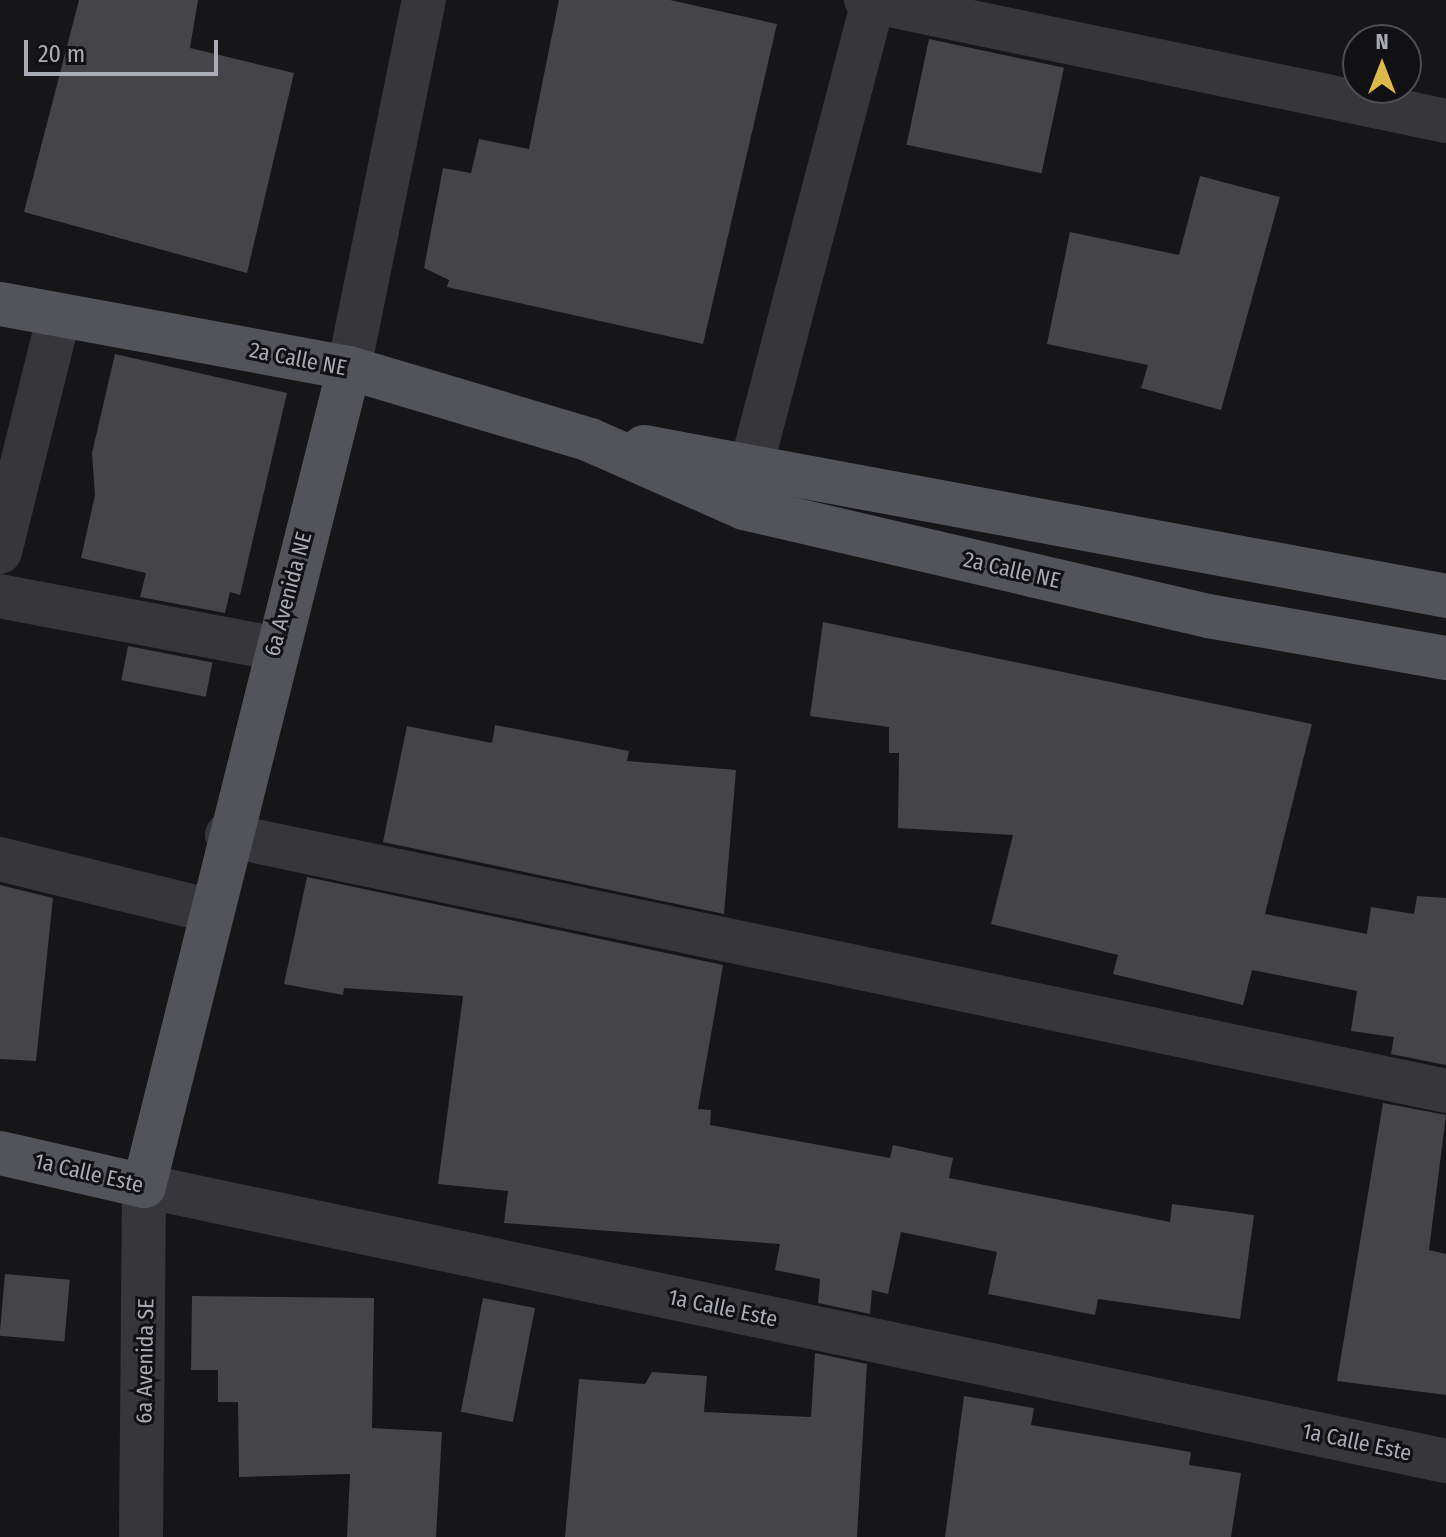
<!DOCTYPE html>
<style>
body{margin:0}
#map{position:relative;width:1446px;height:1537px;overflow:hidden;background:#161517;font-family:"Fira Sans Condensed",sans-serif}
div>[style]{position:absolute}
.building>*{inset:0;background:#454549;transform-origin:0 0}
.minor>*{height:44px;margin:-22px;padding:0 22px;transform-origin:22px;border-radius:22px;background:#37373b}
.major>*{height:44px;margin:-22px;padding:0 22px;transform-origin:22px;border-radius:22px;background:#53545a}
span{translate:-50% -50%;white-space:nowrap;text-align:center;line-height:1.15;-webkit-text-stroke:6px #111012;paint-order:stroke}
.street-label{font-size:22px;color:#a9abb5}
.north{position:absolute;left:1342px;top:24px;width:80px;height:80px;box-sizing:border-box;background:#111012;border:2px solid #4e4e53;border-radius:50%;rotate:0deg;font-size:22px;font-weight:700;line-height:32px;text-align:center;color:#a9abb5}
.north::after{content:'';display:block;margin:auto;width:28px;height:36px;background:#dbba49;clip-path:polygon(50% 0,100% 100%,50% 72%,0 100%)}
.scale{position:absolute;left:24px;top:40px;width:194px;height:36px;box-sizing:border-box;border:4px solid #a9abb5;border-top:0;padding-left:10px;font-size:24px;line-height:28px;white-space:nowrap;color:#a9abb5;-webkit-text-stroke:6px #111012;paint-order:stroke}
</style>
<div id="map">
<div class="building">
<div style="clip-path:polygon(79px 0,198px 0,190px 48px,294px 73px,247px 273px,24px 212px)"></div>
<div style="clip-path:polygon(559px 0,670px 0,777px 24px,703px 344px,447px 287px,449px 280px,424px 268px,443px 168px,471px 173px,479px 139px,529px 149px)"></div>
<div style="left:929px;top:39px;width:138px;height:108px;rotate:12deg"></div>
<div style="clip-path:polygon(1200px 176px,1280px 197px,1221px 410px,1141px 388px,1148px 365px,1047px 344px,1070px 232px,1179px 255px)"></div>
<div style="clip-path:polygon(115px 354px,287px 393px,240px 595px,230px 592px,225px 613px,140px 597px,146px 573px,81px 558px,95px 495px,92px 453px)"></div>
<div style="clip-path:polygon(823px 622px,1312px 724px,1265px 914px,1367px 934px,1371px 907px,1414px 914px,1417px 896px,1446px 898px,1446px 1065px,1391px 1054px,1394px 1037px,1351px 1031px,1357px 991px,1252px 970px,1243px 1005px,1113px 974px,1118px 955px,991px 924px,1013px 835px,898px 828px,899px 753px,889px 753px,889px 727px,810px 716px)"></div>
<div style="left:128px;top:646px;width:86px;height:35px;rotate:11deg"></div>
<div style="clip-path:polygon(495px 725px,629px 751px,627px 761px,736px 770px,724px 914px,383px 842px,407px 726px,492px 743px)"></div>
<div style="clip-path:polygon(307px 877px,723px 965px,698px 1109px,711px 1110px,710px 1125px,890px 1158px,893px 1145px,953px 1158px,949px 1178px,1170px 1222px,1172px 1204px,1254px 1215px,1240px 1319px,1098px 1299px,1095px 1315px,988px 1294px,997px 1252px,901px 1232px,888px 1294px,872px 1290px,870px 1314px,818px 1303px,820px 1279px,775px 1270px,780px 1244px,504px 1223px,508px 1191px,438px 1184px,463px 996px,344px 988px,343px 995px,284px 984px)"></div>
<div style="clip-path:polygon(0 885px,53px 898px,36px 1061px,0 1059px)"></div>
<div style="clip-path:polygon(1383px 1103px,1446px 1115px,1429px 1250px,1446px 1254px,1446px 1395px,1337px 1381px)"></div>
<div style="left:5px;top:1274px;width:65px;height:62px;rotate:5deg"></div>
<div style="clip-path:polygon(192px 1296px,374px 1298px,372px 1428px,442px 1432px,436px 1537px,347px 1537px,350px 1474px,239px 1477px,238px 1402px,218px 1402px,218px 1370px,191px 1370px)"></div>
<div style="left:483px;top:1298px;width:53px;height:116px;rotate:11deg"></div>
<div style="clip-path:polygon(815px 1353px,867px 1364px,857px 1537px,565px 1537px,579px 1379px,645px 1384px,652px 1372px,707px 1376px,704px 1412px,811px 1417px)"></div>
<div style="clip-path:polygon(964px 1396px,1034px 1408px,1031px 1425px,1191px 1452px,1189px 1465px,1241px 1473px,1231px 1537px,945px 1537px)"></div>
</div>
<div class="minor">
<div style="left:866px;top:0;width:592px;rotate:11.78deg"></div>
<div style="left:349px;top:368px;width:376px;rotate:-78.5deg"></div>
<div style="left:752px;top:463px;width:478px;rotate:-75.3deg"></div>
<div style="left:0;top:552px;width:244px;rotate:-76deg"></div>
<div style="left:0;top:596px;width:278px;rotate:10.8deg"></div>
<div style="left:227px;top:835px;width:1246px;rotate:11.86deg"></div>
<div style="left:0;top:859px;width:214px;rotate:13.8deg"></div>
<div style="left:141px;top:1537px;width:351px;rotate:-89.5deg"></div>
<div style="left:144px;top:1186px;width:1331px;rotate:11.93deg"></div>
</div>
<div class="major">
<div style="left:0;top:304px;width:355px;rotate:10.4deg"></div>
<div style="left:349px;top:368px;width:252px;rotate:16.6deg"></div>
<div style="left:590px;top:440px;width:168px;rotate:23.8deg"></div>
<div style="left:744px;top:508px;width:476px;rotate:13.1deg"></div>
<div style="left:1208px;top:616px;width:242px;rotate:10deg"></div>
<div style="left:644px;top:447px;width:816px;rotate:10.52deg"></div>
<div style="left:0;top:1153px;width:148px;rotate:12.9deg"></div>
<div style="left:144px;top:1186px;width:843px;rotate:-75.93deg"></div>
</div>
<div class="street-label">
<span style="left:298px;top:359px;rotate:11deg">2a Calle NE</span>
<span style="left:1012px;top:570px;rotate:13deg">2a Calle NE</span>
<span style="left:288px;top:594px;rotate:-75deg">6a Avenida NE</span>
<span style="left:89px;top:1173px;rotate:13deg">1a Calle Este</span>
<span style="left:723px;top:1308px;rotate:12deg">1a Calle Este</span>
<span style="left:145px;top:1361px;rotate:-89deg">6a Avenida SE</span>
<span style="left:1357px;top:1442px;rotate:12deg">1a Calle Este</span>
</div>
<div class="north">N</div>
<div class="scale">20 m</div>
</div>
